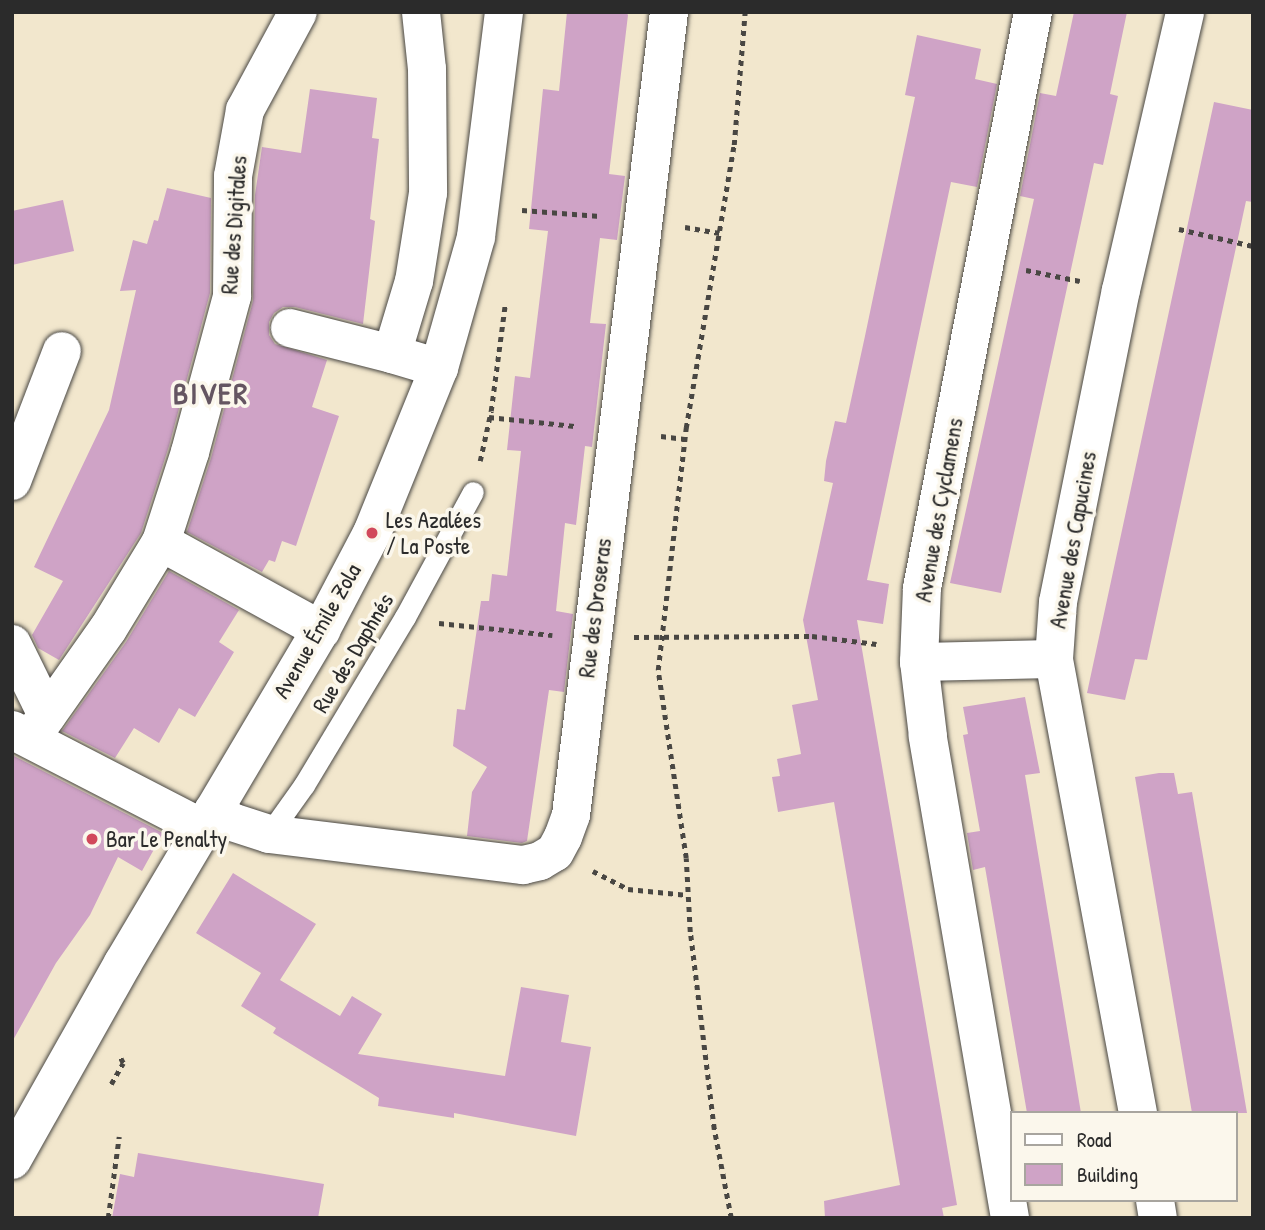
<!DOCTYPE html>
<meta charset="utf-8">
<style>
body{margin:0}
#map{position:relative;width:1265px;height:1230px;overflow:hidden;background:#f2e7cd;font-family:"Patrick Hand",sans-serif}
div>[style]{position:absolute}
.building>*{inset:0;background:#cfa3c6}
.path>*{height:4.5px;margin-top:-2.25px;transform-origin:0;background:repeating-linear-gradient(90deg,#494743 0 5px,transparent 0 10px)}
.roads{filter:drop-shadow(0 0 2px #494743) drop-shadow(0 0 2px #494743)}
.lane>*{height:21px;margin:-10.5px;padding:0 10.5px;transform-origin:10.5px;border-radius:10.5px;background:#fff}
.street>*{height:38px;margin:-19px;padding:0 19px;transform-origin:19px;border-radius:19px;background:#fff}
.secondary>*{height:38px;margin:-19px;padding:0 19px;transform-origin:19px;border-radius:19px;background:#fff}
.dots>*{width:19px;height:19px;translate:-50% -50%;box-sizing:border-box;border:4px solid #fbf7ec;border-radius:50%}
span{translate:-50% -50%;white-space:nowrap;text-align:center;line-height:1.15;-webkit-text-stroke:7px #fbf7ec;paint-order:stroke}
.street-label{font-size:23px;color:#2b2b2b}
.poi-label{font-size:23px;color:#2b2b2b}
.left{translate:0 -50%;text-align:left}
.district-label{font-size:30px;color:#645561;font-weight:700;letter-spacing:2px}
.frame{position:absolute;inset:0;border:14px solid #2b2b2b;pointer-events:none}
.legend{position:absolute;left:1010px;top:1111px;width:228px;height:91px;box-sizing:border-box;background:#fbf7ec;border:2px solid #a8a59f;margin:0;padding:9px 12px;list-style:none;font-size:21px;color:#2b2b2b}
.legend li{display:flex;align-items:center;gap:14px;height:35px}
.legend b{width:35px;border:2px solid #a8a59f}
</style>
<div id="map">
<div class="building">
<div style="clip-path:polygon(567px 12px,626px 12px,628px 15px,609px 174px,625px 176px,617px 240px,600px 238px,590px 323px,606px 324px,592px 447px,585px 446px,576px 525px,565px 523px,556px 611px,573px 614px,564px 692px,549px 690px,527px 841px,522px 843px,467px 836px,472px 792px,487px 767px,453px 746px,457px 709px,465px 710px,481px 601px,489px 601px,492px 574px,507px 576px,521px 451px,507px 450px,515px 376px,530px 378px,548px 231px,529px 229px,543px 89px,559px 91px)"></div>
<div style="clip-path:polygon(1074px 12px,1127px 12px,1110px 94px,1118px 96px,1103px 165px,1094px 163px,1001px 593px,950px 583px,1034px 199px,1020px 196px,1040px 93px,1056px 96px)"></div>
<div style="clip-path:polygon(917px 35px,981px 49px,975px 79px,997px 84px,977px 187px,951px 182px,925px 305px,867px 580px,889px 584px,883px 624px,857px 620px,957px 1205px,942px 1208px,944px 1218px,825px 1218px,824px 1201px,900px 1185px,834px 802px,778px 812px,772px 777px,780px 776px,777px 759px,801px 754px,792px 705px,818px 700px,803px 620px,833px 483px,824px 481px,826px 461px,835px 421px,846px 423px,865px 336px,915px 97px,905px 95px)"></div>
<div style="clip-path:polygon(310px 89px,377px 98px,372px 138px,379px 139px,370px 219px,375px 221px,363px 324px,295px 307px,283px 307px,274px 313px,269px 322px,269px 335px,275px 344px,327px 360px,312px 407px,339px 416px,296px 546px,282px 541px,275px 562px,269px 560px,262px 572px,187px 532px,211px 458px,253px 301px,255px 195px,262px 147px,301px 153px)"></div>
<div style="clip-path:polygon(1214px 102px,1253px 110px,1253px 202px,1246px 201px,1147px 660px,1135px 659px,1125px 700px,1087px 693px)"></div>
<div style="clip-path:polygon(167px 188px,211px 198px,210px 293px,169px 446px,141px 533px,59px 660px,38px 648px,32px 635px,63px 581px,34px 567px,109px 410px,136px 290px,120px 291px,133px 240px,147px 244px,154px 220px,158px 221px)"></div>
<div style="clip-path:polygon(63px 200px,74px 251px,12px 265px,12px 211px)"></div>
<div style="clip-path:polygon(169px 571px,239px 610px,219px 642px,234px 652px,195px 717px,179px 708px,159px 743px,134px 728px,115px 758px,62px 731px,126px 642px)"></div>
<div style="clip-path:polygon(1025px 697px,1040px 773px,1025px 775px,1081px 1113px,1027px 1113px,985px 867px,973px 870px,967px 833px,980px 831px,963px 735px,968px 734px,963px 707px)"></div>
<div style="clip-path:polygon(12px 755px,163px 833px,142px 871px,118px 857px,90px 915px,56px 963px,12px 1042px)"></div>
<div style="clip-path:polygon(1159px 773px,1174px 773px,1178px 794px,1192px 792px,1247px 1113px,1192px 1113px,1135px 777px)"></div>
<div style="clip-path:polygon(233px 873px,316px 924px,280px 980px,340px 1016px,352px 996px,382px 1014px,358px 1054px,505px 1076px,521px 987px,569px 995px,561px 1042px,591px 1047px,576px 1136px,454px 1113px,454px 1118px,378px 1106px,379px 1098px,273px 1033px,276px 1028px,241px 1006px,261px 973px,196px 933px)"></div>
<div style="clip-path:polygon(138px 1153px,324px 1184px,318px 1218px,112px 1218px,120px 1174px,134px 1177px)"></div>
</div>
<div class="path">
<div style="left:522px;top:210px;width:78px;rotate:4.4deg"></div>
<div style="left:685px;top:227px;width:35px;rotate:10deg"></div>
<div style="left:1179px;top:229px;width:76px;rotate:12.9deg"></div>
<div style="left:1026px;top:270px;width:55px;rotate:11.5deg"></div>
<div style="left:489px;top:417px;width:86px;rotate:6deg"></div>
<div style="left:661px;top:436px;width:24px;rotate:7deg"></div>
<div style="left:480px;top:461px;width:51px;rotate:-77.6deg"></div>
<div style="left:491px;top:411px;width:108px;rotate:-82.5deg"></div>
<div style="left:439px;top:623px;width:114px;rotate:6.1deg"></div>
<div style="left:634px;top:637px;width:178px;rotate:-0.3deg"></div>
<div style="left:812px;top:636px;width:65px;rotate:7deg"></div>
<div style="left:593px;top:871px;width:39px;rotate:27deg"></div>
<div style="left:628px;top:889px;width:60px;rotate:5.7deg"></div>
<div style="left:111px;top:1084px;width:24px;rotate:-60deg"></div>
<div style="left:123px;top:1063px;width:7px;rotate:-117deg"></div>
<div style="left:108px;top:1218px;width:82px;rotate:-82.3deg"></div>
<div style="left:731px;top:1218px;width:91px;rotate:-100.8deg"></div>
<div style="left:714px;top:1129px;width:198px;rotate:-96.9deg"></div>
<div style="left:690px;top:932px;width:74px;rotate:-93.1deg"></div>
<div style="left:686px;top:858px;width:190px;rotate:-98.5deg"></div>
<div style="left:658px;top:670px;width:244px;rotate:-83.4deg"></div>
<div style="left:686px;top:428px;width:287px;rotate:-80.4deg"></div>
<div style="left:734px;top:145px;width:133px;rotate:-85.3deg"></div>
</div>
<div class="roads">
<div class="lane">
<div style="left:269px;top:834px;width:60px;rotate:-54.5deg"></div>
<div style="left:304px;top:785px;width:196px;rotate:-59deg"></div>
<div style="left:405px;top:617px;width:142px;rotate:-61.5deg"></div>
</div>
<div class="street">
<div style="left:421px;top:12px;width:57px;rotate:84deg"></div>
<div style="left:427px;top:69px;width:124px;rotate:89.5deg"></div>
<div style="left:428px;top:193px;width:89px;rotate:99deg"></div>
<div style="left:414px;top:281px;width:76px;rotate:106.8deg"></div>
<div style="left:392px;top:354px;width:49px;rotate:16.6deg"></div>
<div style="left:290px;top:328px;width:105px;rotate:14.3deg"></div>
<div style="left:12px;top:481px;width:139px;rotate:-69deg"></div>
<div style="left:161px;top:542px;width:183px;rotate:28.8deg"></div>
<div style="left:12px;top:644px;width:79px;rotate:63.8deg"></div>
<div style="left:919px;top:662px;width:135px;rotate:-1.3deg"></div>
<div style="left:12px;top:730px;width:214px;rotate:27.3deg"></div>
<div style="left:31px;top:738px;width:133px;rotate:-54.8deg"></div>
<div style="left:108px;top:629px;width:102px;rotate:-58.7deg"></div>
<div style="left:161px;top:542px;width:95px;rotate:-72.1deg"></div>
<div style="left:190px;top:452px;width:162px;rotate:-74.9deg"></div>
<div style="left:232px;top:296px;width:120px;rotate:-89.5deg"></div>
<div style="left:233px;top:176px;width:67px;rotate:-79.7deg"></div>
<div style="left:245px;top:110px;width:111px;rotate:-61.6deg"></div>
<div style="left:213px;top:811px;width:22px;rotate:30deg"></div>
<div style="left:232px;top:822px;width:39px;rotate:18deg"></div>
<div style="left:269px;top:834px;width:256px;rotate:7deg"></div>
<div style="left:523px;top:865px;width:17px;rotate:-13deg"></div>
<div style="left:540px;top:861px;width:17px;rotate:-31deg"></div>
<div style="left:555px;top:852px;width:17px;rotate:-62deg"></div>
<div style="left:563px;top:837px;width:23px;rotate:-70deg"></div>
<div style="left:571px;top:815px;width:809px;rotate:-83.04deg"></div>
<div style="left:1138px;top:1113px;width:462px;rotate:-100.5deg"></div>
<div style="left:1054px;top:659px;width:57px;rotate:-86deg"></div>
<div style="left:1058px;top:602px;width:318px;rotate:-78.6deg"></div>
<div style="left:1121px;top:290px;width:285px;rotate:-77deg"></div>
<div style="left:1155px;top:1200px;width:18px;rotate:81deg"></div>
<div style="left:1010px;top:1218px;width:489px;rotate:-99.7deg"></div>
<div style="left:928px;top:736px;width:75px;rotate:-96.9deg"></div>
<div style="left:919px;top:662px;width:74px;rotate:-87.7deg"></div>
<div style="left:922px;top:588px;width:587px;rotate:-79.09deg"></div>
</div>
<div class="secondary">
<div style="left:12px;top:1160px;width:226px;rotate:-60.6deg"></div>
<div style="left:123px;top:963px;width:387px;rotate:-59.3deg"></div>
<div style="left:321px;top:630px;width:110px;rotate:-62.3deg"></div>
<div style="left:372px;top:533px;width:178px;rotate:-67.9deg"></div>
<div style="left:439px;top:368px;width:136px;rotate:-74.2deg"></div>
<div style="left:476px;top:237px;width:227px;rotate:-82.9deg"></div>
</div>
</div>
<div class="dots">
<div style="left:372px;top:533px;background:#d1495b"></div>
<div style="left:92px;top:839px;background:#d1495b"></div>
</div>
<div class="street-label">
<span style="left:234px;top:225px;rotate:-86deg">Rue des Digitales</span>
<span style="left:939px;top:510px;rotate:-80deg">Avenue des Cyclamens</span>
<span style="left:1073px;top:540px;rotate:-80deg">Avenue des Capucines</span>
<span style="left:595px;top:608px;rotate:-83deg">Rue des Droseras</span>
<span style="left:317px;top:631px;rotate:-60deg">Avenue Émile Zola</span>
<span style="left:353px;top:653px;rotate:-59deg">Rue des Daphnés</span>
</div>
<div class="poi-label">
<span class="left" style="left:386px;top:533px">Les Azalées<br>/ La Poste</span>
<span class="left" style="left:106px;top:839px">Bar Le Penalty</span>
</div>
<div class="district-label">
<span style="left:211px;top:393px">BIVER</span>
</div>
<div class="frame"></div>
<ul class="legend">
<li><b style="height:9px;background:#fff"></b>Road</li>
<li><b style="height:19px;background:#cfa3c6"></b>Building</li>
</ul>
</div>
